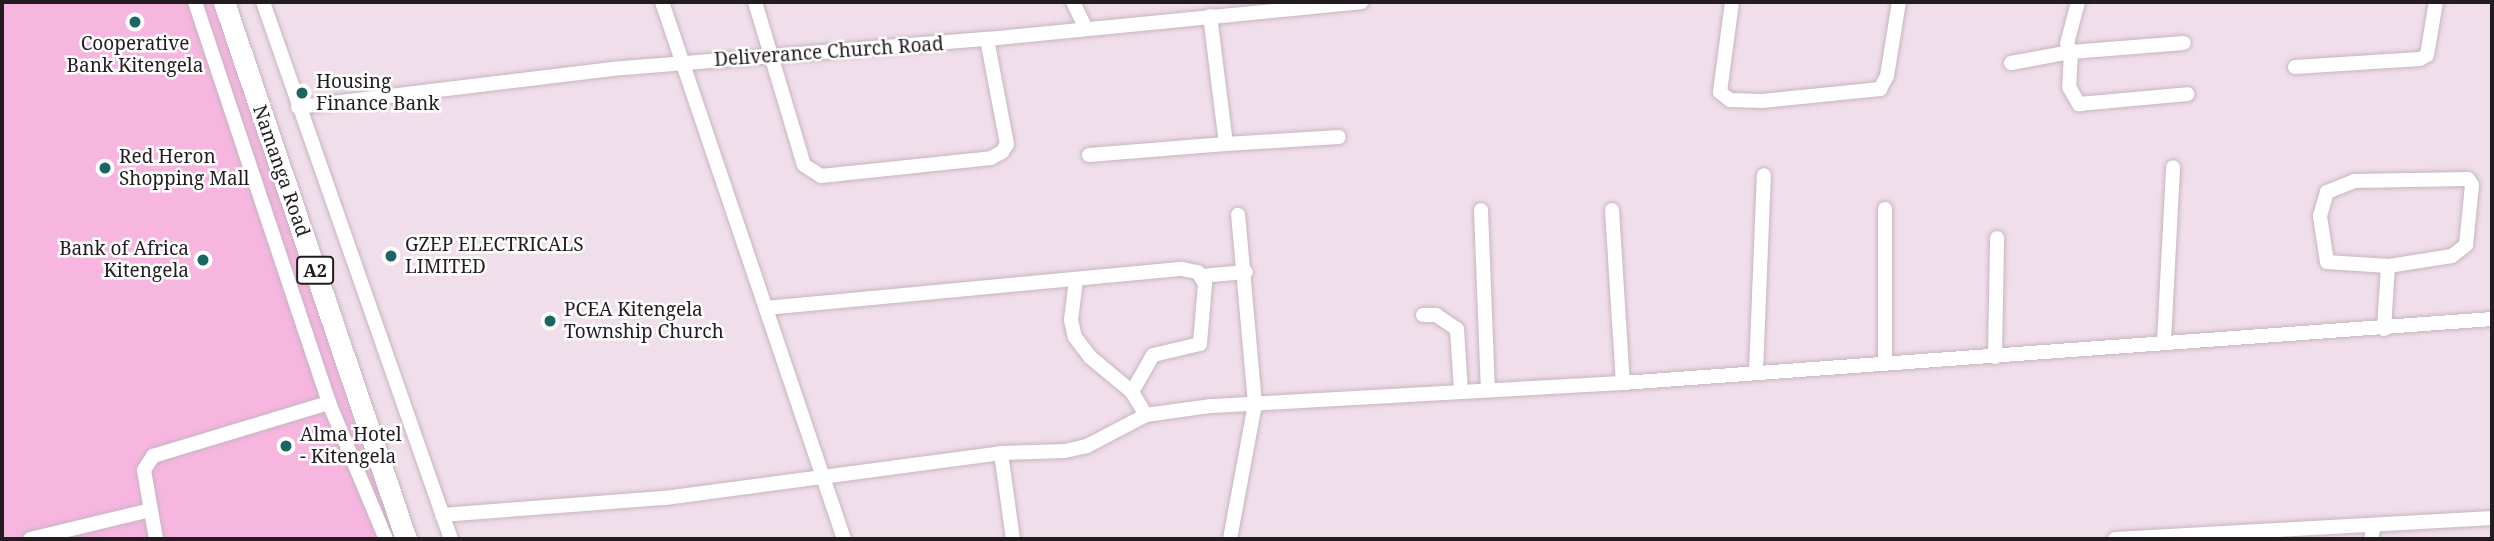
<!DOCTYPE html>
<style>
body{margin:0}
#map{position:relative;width:2494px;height:541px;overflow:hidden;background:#f0deea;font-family:"Noto Serif",serif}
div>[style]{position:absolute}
.green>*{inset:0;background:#f6b6e0}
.roads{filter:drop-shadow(0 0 2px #c6b5c0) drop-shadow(0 0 2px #c6b5c0)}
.minor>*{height:14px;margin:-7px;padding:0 7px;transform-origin:7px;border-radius:7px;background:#fff}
.highway>*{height:21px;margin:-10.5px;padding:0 10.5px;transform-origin:10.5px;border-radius:10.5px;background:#fff}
.dots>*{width:19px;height:19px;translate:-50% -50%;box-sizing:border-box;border:4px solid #fff;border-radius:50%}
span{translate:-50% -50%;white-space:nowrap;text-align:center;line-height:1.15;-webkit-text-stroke:5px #fff;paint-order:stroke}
.shield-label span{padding:2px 5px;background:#fff;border:2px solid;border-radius:5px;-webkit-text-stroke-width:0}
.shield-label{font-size:18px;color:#221c20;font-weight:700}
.poi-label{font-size:19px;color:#221c20}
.left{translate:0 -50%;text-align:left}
.right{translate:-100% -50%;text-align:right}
.street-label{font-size:19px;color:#221c20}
.frame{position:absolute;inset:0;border:4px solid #221c20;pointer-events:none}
</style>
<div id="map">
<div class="green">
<div style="clip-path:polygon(2px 2px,224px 2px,406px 539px,2px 539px)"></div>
</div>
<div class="roads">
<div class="minor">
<div style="left:195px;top:2px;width:423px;rotate:71.5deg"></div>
<div style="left:329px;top:403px;width:147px;rotate:67.3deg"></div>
<div style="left:263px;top:2px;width:569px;rotate:70.71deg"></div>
<div style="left:662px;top:2px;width:567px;rotate:71.28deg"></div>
<div style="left:755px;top:2px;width:170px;rotate:73.3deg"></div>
<div style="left:804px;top:165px;width:20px;rotate:33deg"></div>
<div style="left:821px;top:176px;width:171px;rotate:-6deg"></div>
<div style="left:991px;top:158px;width:13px;rotate:-29deg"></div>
<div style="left:1002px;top:152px;width:9px;rotate:-58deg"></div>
<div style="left:1007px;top:144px;width:107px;rotate:-100.8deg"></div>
<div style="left:1073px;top:2px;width:28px;rotate:64deg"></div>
<div style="left:1732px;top:2px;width:91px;rotate:97.6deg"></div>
<div style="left:1720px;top:92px;width:13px;rotate:39deg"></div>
<div style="left:1730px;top:100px;width:32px;rotate:2deg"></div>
<div style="left:1762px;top:101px;width:119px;rotate:-5.8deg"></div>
<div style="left:1880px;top:89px;width:15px;rotate:-62deg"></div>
<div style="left:1887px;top:76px;width:75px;rotate:-80.8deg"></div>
<div style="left:2078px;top:2px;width:43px;rotate:104.7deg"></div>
<div style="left:2067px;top:44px;width:9px;rotate:63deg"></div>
<div style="left:2071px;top:52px;width:113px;rotate:-4.6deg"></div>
<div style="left:2011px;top:63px;width:61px;rotate:-10.4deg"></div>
<div style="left:2071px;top:52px;width:35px;rotate:93deg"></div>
<div style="left:2069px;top:87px;width:20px;rotate:60deg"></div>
<div style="left:2079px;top:104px;width:109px;rotate:-5.2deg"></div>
<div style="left:2295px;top:67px;width:125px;rotate:-3.7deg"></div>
<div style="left:2420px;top:59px;width:8px;rotate:-30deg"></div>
<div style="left:2427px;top:55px;width:54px;rotate:-80.4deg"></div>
<div style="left:298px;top:107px;width:316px;rotate:-6.9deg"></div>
<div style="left:612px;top:69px;width:376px;rotate:-4.6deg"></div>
<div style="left:987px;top:39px;width:376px;rotate:-5.6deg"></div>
<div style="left:1226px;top:144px;width:113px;rotate:-3.5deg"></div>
<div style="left:1089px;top:155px;width:137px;rotate:-4.6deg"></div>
<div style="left:1226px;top:144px;width:129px;rotate:-97.1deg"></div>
<div style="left:1481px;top:210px;width:180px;rotate:87.8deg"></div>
<div style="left:1612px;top:210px;width:173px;rotate:86.4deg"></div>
<div style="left:1201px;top:276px;width:45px;rotate:-5.1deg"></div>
<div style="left:1076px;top:280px;width:40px;rotate:97.1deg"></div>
<div style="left:1071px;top:320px;width:17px;rotate:77deg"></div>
<div style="left:1075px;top:337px;width:25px;rotate:53deg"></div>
<div style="left:1090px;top:357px;width:55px;rotate:39.8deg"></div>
<div style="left:1132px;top:392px;width:27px;rotate:59deg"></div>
<div style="left:1146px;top:415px;width:66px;rotate:-7.9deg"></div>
<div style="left:1211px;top:406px;width:413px;rotate:-3.2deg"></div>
<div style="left:1623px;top:383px;width:871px;rotate:-4.21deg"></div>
<div style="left:766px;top:308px;width:418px;rotate:-5.4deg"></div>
<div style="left:1182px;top:269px;width:16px;rotate:11deg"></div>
<div style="left:1198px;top:272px;width:14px;rotate:60deg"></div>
<div style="left:1205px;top:284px;width:60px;rotate:94.8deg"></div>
<div style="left:1200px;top:344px;width:48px;rotate:166.8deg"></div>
<div style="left:1153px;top:355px;width:43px;rotate:119.6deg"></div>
<div style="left:1423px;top:315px;width:13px"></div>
<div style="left:1436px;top:315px;width:25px;rotate:34deg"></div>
<div style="left:1457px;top:329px;width:62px;rotate:86.3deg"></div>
<div style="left:2384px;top:329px;width:63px;rotate:-86.4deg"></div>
<div style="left:2388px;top:266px;width:61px;rotate:-176.2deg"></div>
<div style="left:2327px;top:262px;width:47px;rotate:-98.7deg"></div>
<div style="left:2320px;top:216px;width:25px;rotate:-74deg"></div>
<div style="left:2327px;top:192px;width:29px;rotate:-22deg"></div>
<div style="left:2354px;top:181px;width:114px;rotate:-1deg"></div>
<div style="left:2468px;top:179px;width:7px;rotate:56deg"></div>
<div style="left:2472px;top:185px;width:60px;rotate:95.7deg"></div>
<div style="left:2466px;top:245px;width:18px;rotate:142deg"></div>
<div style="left:2452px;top:256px;width:65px;rotate:171.1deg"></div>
<div style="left:2164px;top:341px;width:174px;rotate:-87deg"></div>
<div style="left:1995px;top:357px;width:119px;rotate:-89deg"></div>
<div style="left:1885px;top:362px;width:153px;rotate:-90deg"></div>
<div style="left:1756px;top:371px;width:196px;rotate:-87.7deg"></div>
<div style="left:1001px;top:453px;width:87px;rotate:82.1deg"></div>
<div style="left:442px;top:515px;width:224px;rotate:-4.4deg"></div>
<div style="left:665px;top:498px;width:339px;rotate:-7.6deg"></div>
<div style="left:1001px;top:453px;width:64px;rotate:-1.8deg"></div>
<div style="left:1065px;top:451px;width:23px;rotate:-13deg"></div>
<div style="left:1087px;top:446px;width:67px;rotate:-27.7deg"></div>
<div style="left:30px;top:539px;width:124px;rotate:-13.5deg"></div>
<div style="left:156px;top:539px;width:70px;rotate:-99.9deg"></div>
<div style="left:144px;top:470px;width:17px;rotate:-57deg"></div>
<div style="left:153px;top:456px;width:184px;rotate:-16.8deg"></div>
<div style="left:1230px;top:539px;width:137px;rotate:-79.5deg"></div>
<div style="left:1255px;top:404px;width:190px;rotate:-95.1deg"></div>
<div style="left:2115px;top:539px;width:378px;rotate:-3.2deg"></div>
<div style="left:2371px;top:539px;width:14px;rotate:-78deg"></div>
</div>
<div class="highway">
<div style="left:224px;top:2px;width:567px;rotate:71.28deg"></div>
</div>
</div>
<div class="dots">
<div style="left:135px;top:22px;background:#196662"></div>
<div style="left:302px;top:93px;background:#196662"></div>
<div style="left:105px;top:168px;background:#196662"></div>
<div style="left:391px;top:256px;background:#196662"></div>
<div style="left:203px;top:260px;background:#196662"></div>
<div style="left:550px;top:321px;background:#196662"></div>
<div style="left:286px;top:446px;background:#196662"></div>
</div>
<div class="shield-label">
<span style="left:315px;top:270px">A2</span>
</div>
<div class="poi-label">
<span style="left:135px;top:55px">Cooperative<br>Bank Kitengela</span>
<span class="left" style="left:316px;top:93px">Housing<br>Finance Bank</span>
<span class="left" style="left:119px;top:168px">Red Heron<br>Shopping Mall</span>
<span class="left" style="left:405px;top:256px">GZEP ELECTRICALS<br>LIMITED</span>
<span class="right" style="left:189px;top:260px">Bank of Africa<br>Kitengela</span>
<span class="left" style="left:564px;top:321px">PCEA Kitengela<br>Township Church</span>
<span class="left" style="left:300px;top:446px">Alma Hotel<br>- Kitengela</span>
</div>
<div class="street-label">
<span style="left:829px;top:52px;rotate:-4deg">Deliverance Church Road</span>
<span style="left:281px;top:171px;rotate:71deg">Namanga Road</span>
</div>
<div class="frame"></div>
</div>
